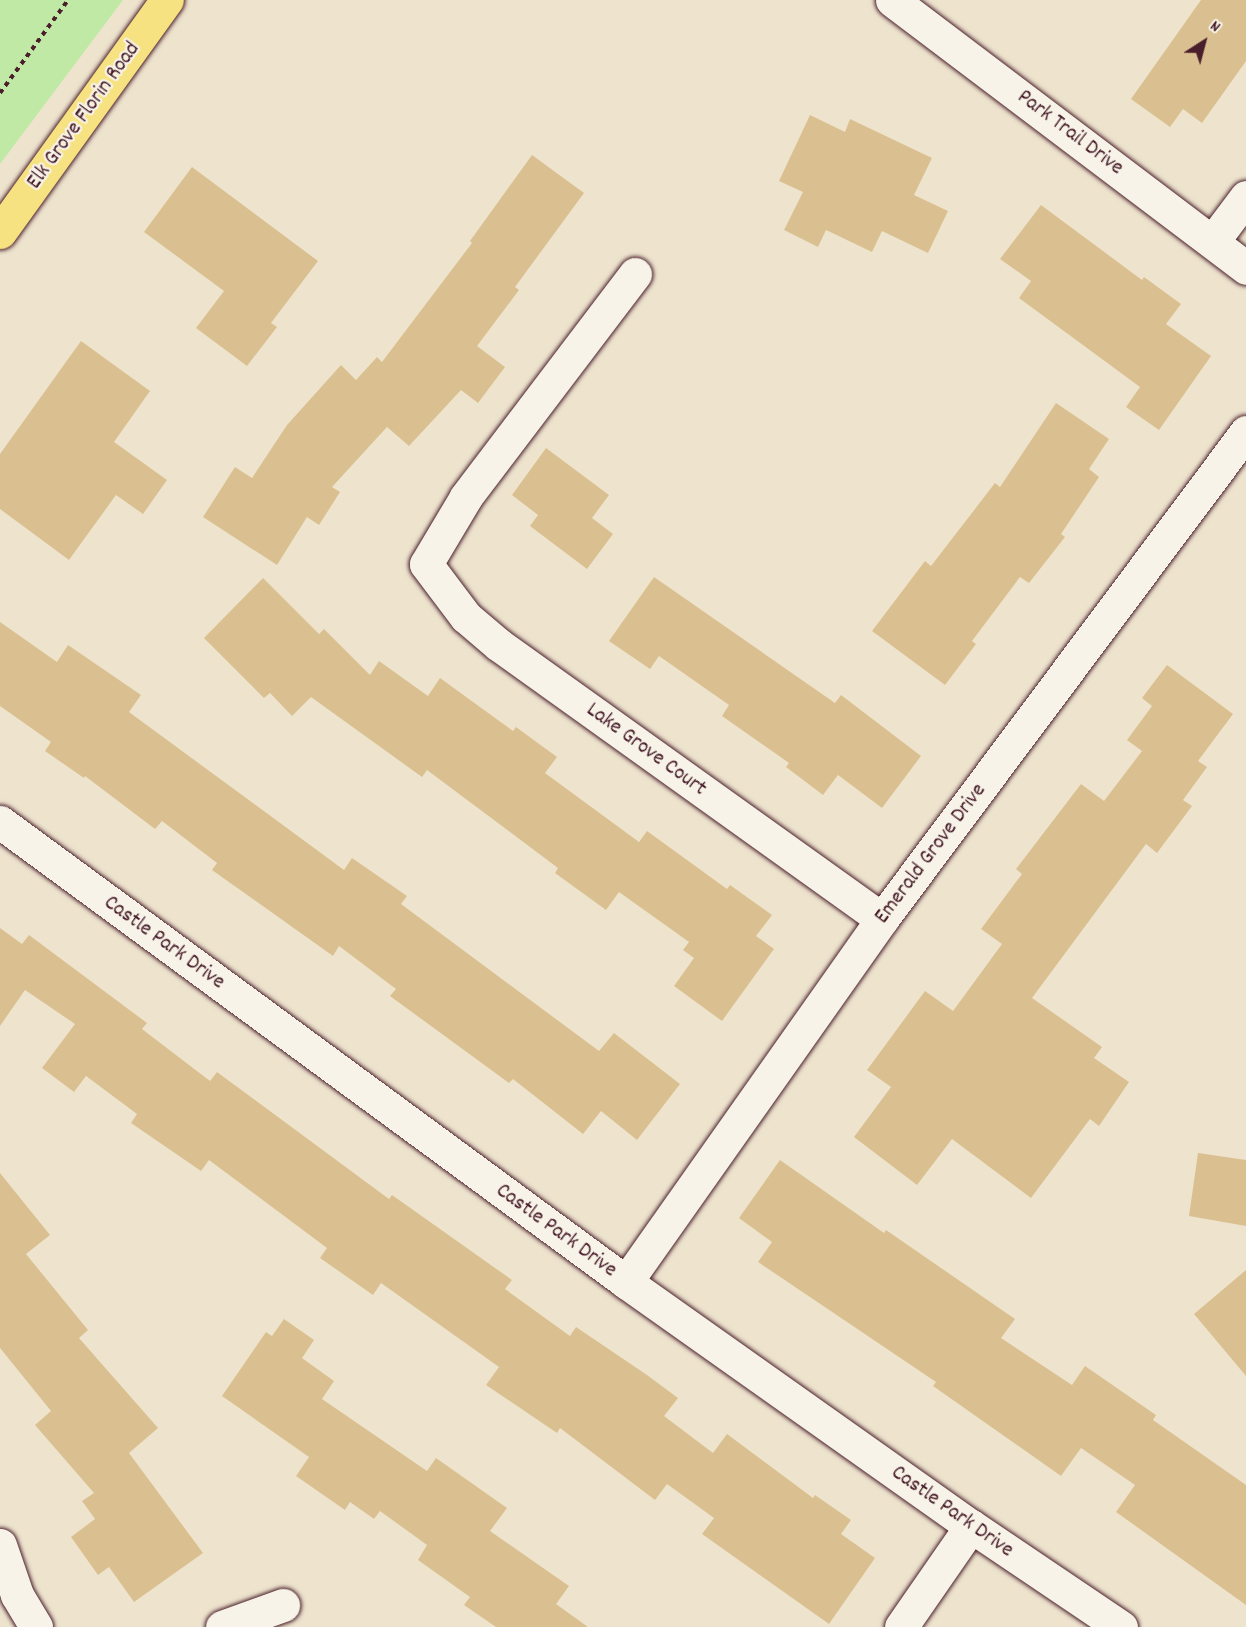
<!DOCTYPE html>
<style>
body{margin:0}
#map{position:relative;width:1246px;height:1627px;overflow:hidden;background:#eee4ce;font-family:Dekko,sans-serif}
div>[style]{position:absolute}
.green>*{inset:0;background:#c0e9a5}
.building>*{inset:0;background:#dac090}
.path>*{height:4px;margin-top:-2px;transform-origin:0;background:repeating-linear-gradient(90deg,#4a1f2b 0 4.5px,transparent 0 9px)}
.roads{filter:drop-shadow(0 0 2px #4a1f2b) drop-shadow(0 0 2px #4a1f2b)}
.minor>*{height:33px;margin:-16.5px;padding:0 16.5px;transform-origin:16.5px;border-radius:16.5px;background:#f7f3e8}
.major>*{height:33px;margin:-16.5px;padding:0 16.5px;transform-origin:16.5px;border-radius:16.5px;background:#f7e281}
span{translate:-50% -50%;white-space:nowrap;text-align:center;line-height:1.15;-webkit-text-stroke:4.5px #f7f3e8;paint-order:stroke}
.street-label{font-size:22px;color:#4a1f2b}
.north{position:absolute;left:1174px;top:12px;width:60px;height:60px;-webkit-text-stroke:4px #f7f3e8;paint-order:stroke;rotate:36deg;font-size:16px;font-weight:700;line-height:24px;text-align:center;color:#4a1f2b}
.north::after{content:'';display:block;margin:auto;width:21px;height:27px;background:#4a1f2b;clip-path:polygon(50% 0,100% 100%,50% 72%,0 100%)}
</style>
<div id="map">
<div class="green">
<div style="clip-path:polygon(0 0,123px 0,0 164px)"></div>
</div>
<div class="building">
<div style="clip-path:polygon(1201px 0,1246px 0,1246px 61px,1202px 123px,1183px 109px,1170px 127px,1131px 99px)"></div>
<div style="clip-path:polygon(810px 115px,845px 132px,850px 119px,932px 158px,914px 195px,948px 211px,928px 253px,882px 231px,872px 252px,826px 230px,818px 247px,784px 230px,803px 192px,779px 181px)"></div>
<div style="clip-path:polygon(532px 155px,584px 193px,515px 287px,519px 290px,477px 346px,505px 367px,478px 403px,461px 390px,409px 446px,387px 427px,332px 487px,340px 492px,319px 525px,307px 517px,277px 565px,203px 517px,235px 467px,252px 478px,287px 425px,341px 365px,356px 380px,377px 357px,382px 362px,472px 243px,470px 241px)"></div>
<div style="clip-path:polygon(192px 167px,318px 261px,271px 323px,277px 327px,247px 366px,196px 328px,224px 291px,144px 232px)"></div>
<div style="clip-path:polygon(1041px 205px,1142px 280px,1144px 277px,1181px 304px,1166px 324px,1211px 356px,1159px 430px,1126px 407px,1140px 387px,1019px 298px,1031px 281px,1000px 259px)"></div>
<div style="clip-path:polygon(81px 341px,150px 391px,114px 442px,167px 480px,143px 514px,116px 495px,69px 560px,0 509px,0 454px)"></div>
<div style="clip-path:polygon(1056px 403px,1109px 439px,1089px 469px,1099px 477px,1061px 534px,1065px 537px,1029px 583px,1020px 577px,972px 641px,976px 644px,945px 685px,872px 631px,925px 561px,931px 566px,995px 483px,1000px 487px)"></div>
<div style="clip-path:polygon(546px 448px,609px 495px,592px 518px,613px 534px,587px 569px,530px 526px,538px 515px,512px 495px)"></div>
<div style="clip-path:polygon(654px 577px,835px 703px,841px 695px,921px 756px,882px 808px,838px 775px,823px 795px,786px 767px,789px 763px,722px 716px,729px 705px,659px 656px,650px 669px,609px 641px)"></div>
<div style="clip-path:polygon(263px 578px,319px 634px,324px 629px,370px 675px,379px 661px,428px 696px,440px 678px,513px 731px,516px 727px,557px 757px,545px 773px,639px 842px,647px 831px,727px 889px,730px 885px,772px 915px,756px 936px,774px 949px,722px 1021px,674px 986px,694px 958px,683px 950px,689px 942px,619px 892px,606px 910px,555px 873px,558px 868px,427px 770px,422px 777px,311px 697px,292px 716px,270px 693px,264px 698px,204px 638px)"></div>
<div style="clip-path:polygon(0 622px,57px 662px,68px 645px,141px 695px,129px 712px,344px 870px,352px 858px,407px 896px,401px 904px,599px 1051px,614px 1033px,680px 1084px,637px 1140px,601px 1111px,583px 1134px,513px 1079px,509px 1083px,390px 996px,396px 989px,339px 946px,333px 956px,212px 870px,217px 863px,162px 821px,155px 829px,85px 776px,84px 778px,45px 751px,51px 742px,0 706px)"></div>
<div style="clip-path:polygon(1167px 665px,1233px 714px,1198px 761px,1207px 767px,1183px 800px,1192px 806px,1157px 853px,1146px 844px,1032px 998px,1102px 1047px,1094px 1058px,1129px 1082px,1099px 1126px,1090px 1119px,1031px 1198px,952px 1139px,917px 1185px,854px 1137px,891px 1087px,867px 1070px,925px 991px,953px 1011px,1002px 944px,981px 929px,1022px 874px,1016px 869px,1081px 784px,1104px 801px,1142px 751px,1127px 740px,1152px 706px,1142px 698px)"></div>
<div style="clip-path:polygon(0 928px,22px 944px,29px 935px,147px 1023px,142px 1029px,210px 1081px,217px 1072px,389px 1199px,392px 1195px,512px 1280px,505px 1289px,570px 1336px,576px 1327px,647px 1375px,678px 1398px,664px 1416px,713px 1453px,727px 1434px,813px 1498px,815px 1495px,851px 1520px,841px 1534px,875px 1558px,829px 1624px,702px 1534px,714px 1518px,667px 1484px,655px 1500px,560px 1428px,557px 1433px,486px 1385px,499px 1367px,381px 1283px,373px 1295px,320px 1258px,327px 1248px,209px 1160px,201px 1171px,131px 1123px,137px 1114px,86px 1076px,74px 1092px,42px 1068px,75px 1024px,25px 990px,0 1026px)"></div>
<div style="clip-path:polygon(1198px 1153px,1246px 1160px,1246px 1226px,1189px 1216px)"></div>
<div style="clip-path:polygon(780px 1160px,884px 1233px,886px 1230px,1015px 1319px,1001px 1338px,1072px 1385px,1085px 1366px,1156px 1415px,1153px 1420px,1246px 1485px,1246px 1605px,1116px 1512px,1135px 1485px,1081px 1448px,1061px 1476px,933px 1386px,936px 1382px,758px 1262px,772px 1242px,739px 1218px)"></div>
<div style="clip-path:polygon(0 1173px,50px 1235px,26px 1254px,88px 1330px,79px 1338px,158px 1428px,129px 1453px,203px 1553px,134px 1602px,109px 1567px,98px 1575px,71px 1537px,95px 1519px,82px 1501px,94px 1493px,35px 1425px,51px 1411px,0 1348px)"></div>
<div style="clip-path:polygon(1246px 1270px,1246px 1376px,1194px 1314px)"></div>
<div style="clip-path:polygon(284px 1319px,314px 1340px,302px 1358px,334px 1381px,322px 1399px,427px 1471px,436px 1458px,507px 1508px,490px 1531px,569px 1586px,556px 1604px,588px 1627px,496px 1627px,464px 1605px,470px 1597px,418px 1560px,427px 1545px,380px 1511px,374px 1519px,350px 1502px,345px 1510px,296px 1476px,309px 1457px,222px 1396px,266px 1332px,272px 1336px)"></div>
</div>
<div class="path">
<div style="left:0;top:93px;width:115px;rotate:-53.8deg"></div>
</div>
<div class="roads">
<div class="minor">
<div style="left:892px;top:0;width:444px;rotate:37.1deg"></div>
<div style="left:1213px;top:241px;width:55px;rotate:-53.1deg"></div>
<div style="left:635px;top:274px;width:280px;rotate:127.2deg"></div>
<div style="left:466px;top:497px;width:78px;rotate:120.8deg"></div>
<div style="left:426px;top:564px;width:66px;rotate:53deg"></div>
<div style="left:466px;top:617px;width:43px;rotate:40.3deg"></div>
<div style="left:499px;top:645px;width:471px;rotate:35.6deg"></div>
<div style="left:0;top:822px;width:777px;rotate:36.31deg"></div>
<div style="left:626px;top:1282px;width:423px;rotate:35.3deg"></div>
<div style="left:971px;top:1526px;width:181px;rotate:34deg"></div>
<div style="left:626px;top:1282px;width:444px;rotate:-54.8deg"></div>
<div style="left:882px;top:919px;width:608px;rotate:-53.22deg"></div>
<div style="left:0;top:1545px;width:53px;rotate:71.2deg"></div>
<div style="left:17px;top:1595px;width:37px;rotate:59deg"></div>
<div style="left:222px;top:1627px;width:65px;rotate:-19.8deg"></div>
<div style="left:901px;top:1627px;width:123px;rotate:-55.3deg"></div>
</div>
<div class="major">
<div style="left:0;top:232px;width:286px;rotate:-54.3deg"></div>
</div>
</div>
<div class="street-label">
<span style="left:84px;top:116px;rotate:-54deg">Elk Grove Florin Road</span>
<span style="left:1070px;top:133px;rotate:37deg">Park Trail Drive</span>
<span style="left:646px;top:750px;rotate:36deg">Lake Grove Court</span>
<span style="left:931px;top:854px;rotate:-53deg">Emerald Grove Drive</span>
<span style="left:164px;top:943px;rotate:36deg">Castle Park Drive</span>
<span style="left:556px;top:1231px;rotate:36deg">Castle Park Drive</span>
<span style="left:952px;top:1512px;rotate:35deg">Castle Park Drive</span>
</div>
<div class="north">N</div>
</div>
